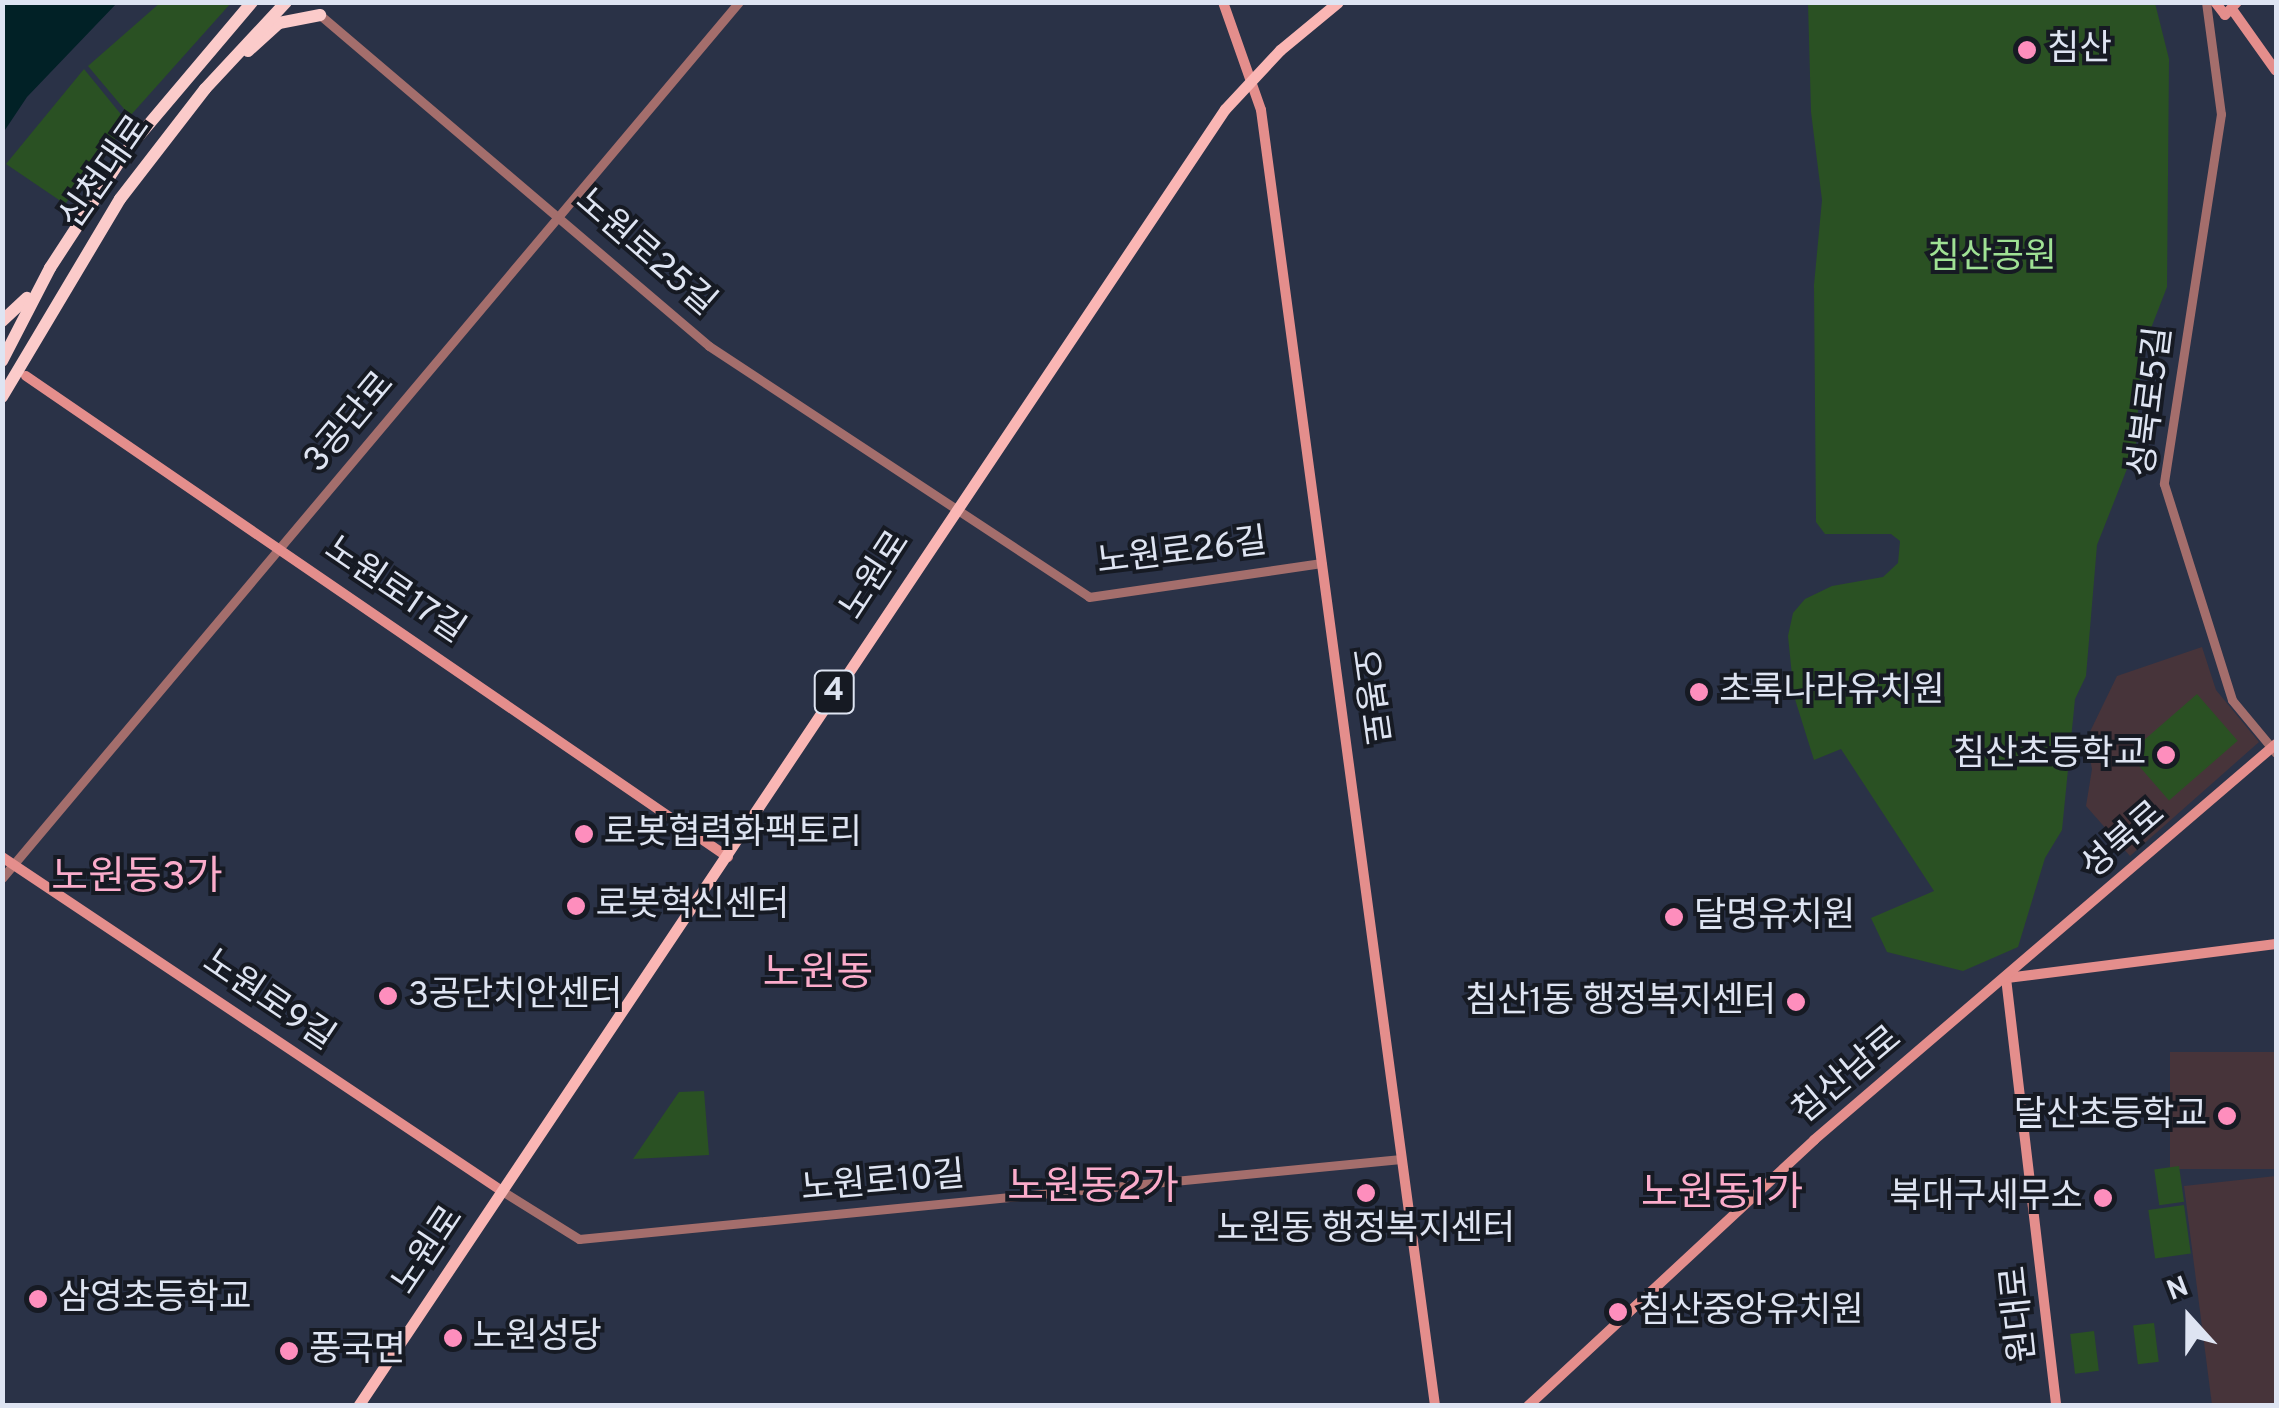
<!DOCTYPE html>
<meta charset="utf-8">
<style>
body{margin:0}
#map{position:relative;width:2279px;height:1408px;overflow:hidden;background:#2a3247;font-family:Overpass,"Noto Sans KR",sans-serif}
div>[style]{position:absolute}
.education>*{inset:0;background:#47343a;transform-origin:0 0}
.green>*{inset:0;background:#2a5123;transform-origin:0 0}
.water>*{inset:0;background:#012126}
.tertiary>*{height:9px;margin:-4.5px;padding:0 4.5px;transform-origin:4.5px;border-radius:4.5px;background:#a46e6c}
.secondary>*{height:10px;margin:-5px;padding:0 5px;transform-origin:5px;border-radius:5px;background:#e48e8c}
.primary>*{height:11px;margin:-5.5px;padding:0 5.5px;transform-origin:5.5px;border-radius:5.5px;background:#fab6b4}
.trunk>*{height:12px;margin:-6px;padding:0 6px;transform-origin:6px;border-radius:6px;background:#fbcbca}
.dots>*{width:28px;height:28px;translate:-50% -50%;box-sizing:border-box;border:5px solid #161a23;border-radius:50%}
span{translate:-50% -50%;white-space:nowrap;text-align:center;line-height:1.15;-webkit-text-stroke:8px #161a23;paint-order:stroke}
.shield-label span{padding:2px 8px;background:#161a23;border:2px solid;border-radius:8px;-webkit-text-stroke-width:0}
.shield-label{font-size:32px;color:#dee4f2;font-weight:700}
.poi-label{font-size:35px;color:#dee4f2}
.left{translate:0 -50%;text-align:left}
.right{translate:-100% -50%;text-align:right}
.street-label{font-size:35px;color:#dee4f2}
.park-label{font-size:35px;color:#9fe194}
.quarter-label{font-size:40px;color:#fbaccb}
.frame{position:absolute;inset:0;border:5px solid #dee4f2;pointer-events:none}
.north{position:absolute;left:2139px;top:1268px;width:100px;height:100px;-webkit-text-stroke:8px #161a23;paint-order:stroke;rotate:339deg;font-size:28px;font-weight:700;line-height:40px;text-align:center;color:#dee4f2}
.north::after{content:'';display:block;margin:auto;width:35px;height:45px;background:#dee4f2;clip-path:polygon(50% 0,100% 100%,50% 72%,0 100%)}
</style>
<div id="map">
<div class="education">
<div style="clip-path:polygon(2202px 647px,2216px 690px,2259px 742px,2130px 856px,2086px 806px,2092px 769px,2086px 740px,2117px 676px)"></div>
<div style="left:2276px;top:1052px;width:117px;height:106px;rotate:90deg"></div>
<div style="clip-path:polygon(2276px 1176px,2276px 1405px,2212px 1405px,2184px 1186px)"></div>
</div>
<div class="green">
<div style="clip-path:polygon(161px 2px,231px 3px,130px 116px,88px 66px)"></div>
<div style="clip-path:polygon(1808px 3px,2155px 3px,2169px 59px,2167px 287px,2141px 354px,2136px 446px,2097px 545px,2086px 676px,2075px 699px,2062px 830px,2045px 858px,2018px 947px,1963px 971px,1887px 952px,1871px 918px,1934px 891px,1841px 749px,1814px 760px,1794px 696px,1788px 636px,1793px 613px,1805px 599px,1832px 586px,1883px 577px,1898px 563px,1900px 541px,1891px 534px,1825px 534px,1816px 522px,1814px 285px,1822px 200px,1811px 112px)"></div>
<div style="clip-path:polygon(84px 69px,128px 123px,65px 204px,6px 164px)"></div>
<div style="left:2197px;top:694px;width:62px;height:91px;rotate:49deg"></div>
<div style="clip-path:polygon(704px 1091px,709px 1155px,633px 1159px,679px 1092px)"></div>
<div style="left:2179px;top:1166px;width:36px;height:25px;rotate:82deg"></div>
<div style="left:2184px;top:1205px;width:49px;height:36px;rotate:82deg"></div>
<div style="left:2154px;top:1323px;width:39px;height:21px;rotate:83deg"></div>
<div style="left:2094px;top:1331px;width:40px;height:24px;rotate:83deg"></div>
</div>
<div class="water">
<div style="clip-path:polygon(3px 2px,117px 3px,27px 97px,3px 133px)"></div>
</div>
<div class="tertiary">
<div style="left:2206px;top:2px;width:113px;rotate:82.4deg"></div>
<div style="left:2221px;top:114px;width:374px;rotate:98.8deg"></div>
<div style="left:2164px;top:484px;width:226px;rotate:72.5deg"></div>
<div style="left:2232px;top:700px;width:69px;rotate:50.3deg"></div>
<div style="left:320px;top:15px;width:511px;rotate:40.39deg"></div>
<div style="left:709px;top:346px;width:455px;rotate:33.4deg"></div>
<div style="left:1089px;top:597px;width:235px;rotate:-8.3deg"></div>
<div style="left:2px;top:878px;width:1145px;rotate:-49.93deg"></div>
<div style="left:502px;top:1191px;width:91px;rotate:31.9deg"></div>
<div style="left:579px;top:1239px;width:826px;rotate:-5.56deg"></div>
</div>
<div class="secondary">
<div style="left:1223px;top:2px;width:114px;rotate:70.6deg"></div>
<div style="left:1261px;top:110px;width:1308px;rotate:82.35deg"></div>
<div style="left:2215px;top:2px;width:16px;rotate:52deg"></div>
<div style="left:2225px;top:15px;width:18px;rotate:-47deg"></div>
<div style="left:2234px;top:12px;width:72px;rotate:54.6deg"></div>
<div style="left:26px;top:376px;width:851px;rotate:34.42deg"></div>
<div style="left:2px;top:857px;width:601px;rotate:33.74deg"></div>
<div style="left:2006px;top:978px;width:431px;rotate:83.3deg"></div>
<div style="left:2007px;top:978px;width:271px;rotate:-7.2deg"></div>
<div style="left:1528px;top:1406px;width:391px;rotate:-42.9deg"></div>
<div style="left:1814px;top:1140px;width:608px;rotate:-40.6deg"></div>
</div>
<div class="primary">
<div style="left:358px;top:1406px;width:1560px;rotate:-56.24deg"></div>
<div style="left:1225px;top:109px;width:81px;rotate:-47deg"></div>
<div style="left:1280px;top:50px;width:75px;rotate:-39.6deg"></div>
</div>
<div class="trunk">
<div style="left:248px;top:51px;width:42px;rotate:-42.1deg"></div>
<div style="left:279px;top:23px;width:42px;rotate:-11deg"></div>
<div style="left:2px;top:321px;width:34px;rotate:-43deg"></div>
<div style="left:2px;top:361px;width:105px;rotate:-62.7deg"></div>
<div style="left:50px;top:268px;width:141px;rotate:-56.9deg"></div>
<div style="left:127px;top:150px;width:194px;rotate:-49.8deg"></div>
<div style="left:2px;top:397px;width:230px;rotate:-59.2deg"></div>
<div style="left:120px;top:199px;width:139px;rotate:-52.3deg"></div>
<div style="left:205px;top:89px;width:119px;rotate:-47deg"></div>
</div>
<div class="dots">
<div style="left:2027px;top:50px;background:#fe8ebd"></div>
<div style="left:1699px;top:692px;background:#fe8ebd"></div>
<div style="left:2166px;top:755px;background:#fe8ebd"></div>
<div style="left:584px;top:834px;background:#fe8ebd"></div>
<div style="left:576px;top:906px;background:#fe8ebd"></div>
<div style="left:1674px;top:917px;background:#fe8ebd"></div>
<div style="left:388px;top:996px;background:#fe8ebd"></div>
<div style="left:1796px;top:1002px;background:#fe8ebd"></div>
<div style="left:2227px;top:1116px;background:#fe8ebd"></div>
<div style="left:1366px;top:1193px;background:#fe8ebd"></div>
<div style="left:2103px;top:1198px;background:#fe8ebd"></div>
<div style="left:38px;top:1299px;background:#fe8ebd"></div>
<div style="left:1618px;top:1312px;background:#fe8ebd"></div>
<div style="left:453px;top:1338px;background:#fe8ebd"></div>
<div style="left:289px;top:1351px;background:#fe8ebd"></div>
</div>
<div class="shield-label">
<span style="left:834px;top:692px">4</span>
</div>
<div class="poi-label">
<span class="left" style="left:2047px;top:50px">침산</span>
<span class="left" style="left:1719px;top:692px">초록나라유치원</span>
<span class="right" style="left:2146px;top:755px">침산초등학교</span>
<span class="left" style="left:604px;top:834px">로봇협력화팩토리</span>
<span class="left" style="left:596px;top:906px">로봇혁신센터</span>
<span class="left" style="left:1694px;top:917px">달명유치원</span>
<span class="left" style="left:408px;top:996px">3공단치안센터</span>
<span class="right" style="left:1776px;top:1002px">침산1동 행정복지센터</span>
<span class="right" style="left:2207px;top:1116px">달산초등학교</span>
<span class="right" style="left:2083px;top:1198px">북대구세무소</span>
<span style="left:1366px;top:1230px">노원동 행정복지센터</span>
<span class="left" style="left:58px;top:1299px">삼영초등학교</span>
<span class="left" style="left:1638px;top:1312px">침산중앙유치원</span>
<span class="left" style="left:473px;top:1338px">노원성당</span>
<span class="left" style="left:309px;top:1351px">풍국면</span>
</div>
<div class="street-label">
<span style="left:106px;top:173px;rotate:-55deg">신천대로</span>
<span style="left:645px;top:253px;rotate:41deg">노원로25길</span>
<span style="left:2152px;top:402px;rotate:-83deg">성북로5길</span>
<span style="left:350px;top:423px;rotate:-50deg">3공단로</span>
<span style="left:1182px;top:553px;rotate:-7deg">노원로26길</span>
<span style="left:876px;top:576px;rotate:-57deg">노원로</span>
<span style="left:394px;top:591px;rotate:34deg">노원로17길</span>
<span style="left:1368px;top:697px;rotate:82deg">오봉로</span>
<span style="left:2124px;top:841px;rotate:-41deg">성북로</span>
<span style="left:268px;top:1001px;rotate:34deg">노원로9길</span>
<span style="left:1848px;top:1076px;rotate:-40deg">침산남로</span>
<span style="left:883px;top:1183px;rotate:-5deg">노원로10길</span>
<span style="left:429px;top:1251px;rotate:-56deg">노원로</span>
<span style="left:2020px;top:1314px;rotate:-96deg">원대로</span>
</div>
<div class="park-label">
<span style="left:1992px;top:258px">침산공원</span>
</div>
<div class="quarter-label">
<span style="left:137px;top:879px">노원동3가</span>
<span style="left:818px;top:975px">노원동</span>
<span style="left:1093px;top:1189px">노원동2가</span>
<span style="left:1722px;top:1195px">노원동1가</span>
</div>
<div class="frame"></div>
<div class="north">N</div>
</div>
